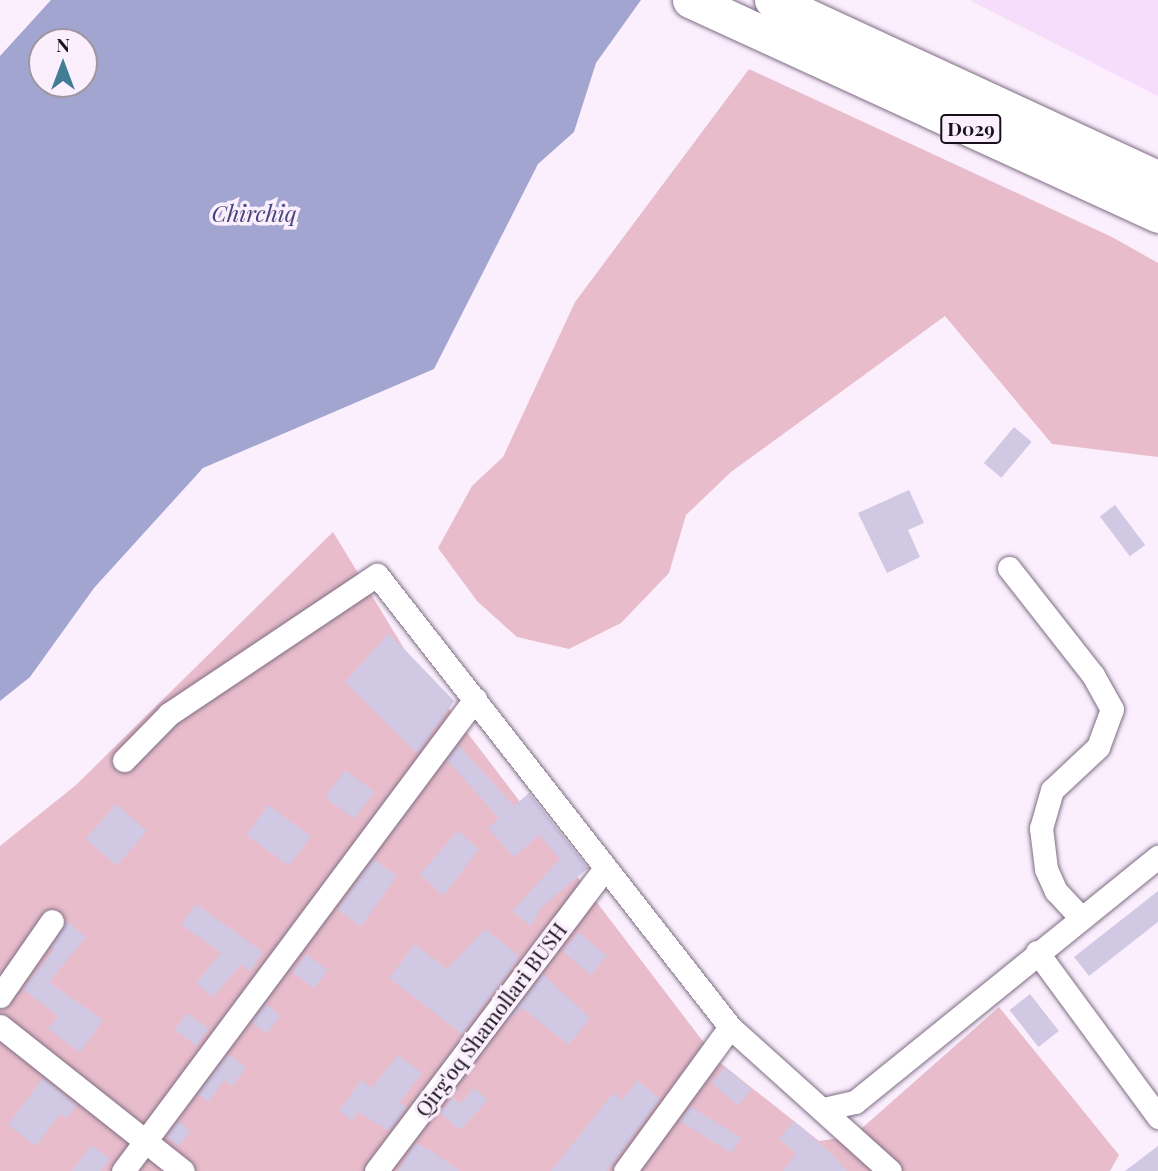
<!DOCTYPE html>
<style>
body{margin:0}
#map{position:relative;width:1158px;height:1171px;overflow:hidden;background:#fbeffe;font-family:"Playfair Display",serif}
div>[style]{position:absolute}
.built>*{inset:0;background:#f6ddfc}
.green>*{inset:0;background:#e8bcca}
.water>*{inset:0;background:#a2a5d0}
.building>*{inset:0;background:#d1c9e4;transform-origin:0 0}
.roads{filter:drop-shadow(0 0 2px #7e6d83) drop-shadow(0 0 2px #7e6d83)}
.minor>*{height:23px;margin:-11.5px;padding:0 11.5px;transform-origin:11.5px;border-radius:11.5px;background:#fff}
.highway>*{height:35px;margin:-17.5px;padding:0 17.5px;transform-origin:17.5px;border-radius:17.5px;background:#fff}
span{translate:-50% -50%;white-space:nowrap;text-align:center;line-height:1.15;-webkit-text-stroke:7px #fbeffe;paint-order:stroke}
.shield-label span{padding:2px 5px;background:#fbeffe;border:2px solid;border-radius:5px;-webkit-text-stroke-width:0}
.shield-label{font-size:19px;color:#161018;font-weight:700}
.street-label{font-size:21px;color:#161018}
.water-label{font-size:23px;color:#46467e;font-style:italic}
.north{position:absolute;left:28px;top:28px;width:70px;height:70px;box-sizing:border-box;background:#fbeffe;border:2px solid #9f96a2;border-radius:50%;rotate:0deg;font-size:19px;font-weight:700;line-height:28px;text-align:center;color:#161018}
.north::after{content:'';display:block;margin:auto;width:24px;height:32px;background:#417e95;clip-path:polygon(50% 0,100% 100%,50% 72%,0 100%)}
</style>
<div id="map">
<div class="built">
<div style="clip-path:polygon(969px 0,1158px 0,1158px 96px)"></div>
</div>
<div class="green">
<div style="clip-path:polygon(749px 69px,1112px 237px,1158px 263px,1158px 457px,1052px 444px,945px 316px,731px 472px,686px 515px,669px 573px,621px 623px,569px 649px,517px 637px,477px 601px,438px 548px,472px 486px,503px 457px,575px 302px)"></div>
<div style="clip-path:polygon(333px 532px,408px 655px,718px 1061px,819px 1141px,853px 1136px,999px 1007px,1119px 1155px,1110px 1171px,0 1171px,0 846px,76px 785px)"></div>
</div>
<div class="water">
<div style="clip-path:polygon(evenodd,51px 0,641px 0,596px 63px,574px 132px,538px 164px,434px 369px,203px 468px,94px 588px,30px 677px,0 701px,0 56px,51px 0,42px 42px,84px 42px,84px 84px,42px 84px,42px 42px)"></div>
</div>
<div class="building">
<div style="left:1014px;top:427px;width:23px;height:47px;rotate:40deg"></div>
<div style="clip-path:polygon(909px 490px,924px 523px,908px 530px,920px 557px,887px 573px,858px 513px)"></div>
<div style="left:1115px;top:505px;width:50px;height:19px;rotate:53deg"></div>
<div style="clip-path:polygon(389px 633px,454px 701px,417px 753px,345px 682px)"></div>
<div style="clip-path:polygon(458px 745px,514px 806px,529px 793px,588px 868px,542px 907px,531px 926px,512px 911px,560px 859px,539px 835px,514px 857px,488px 828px,499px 818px,447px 760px)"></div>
<div style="left:345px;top:770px;width:36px;height:34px;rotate:36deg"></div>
<div style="left:116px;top:804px;width:41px;height:46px;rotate:41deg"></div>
<div style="left:268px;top:805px;width:53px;height:37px;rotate:36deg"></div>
<div style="clip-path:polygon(458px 831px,479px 849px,443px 896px,420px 874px)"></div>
<div style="left:373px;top:859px;width:29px;height:62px;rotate:35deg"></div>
<div style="clip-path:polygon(1158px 891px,1158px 922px,1089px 976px,1074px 957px)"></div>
<div style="clip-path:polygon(196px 904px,263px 952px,250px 971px,241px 964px,213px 997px,196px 983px,221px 953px,181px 924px)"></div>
<div style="clip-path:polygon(67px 921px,86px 937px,49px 982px,103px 1020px,80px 1052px,48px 1029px,58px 1016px,23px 989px,54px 950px,51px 947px)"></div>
<div style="clip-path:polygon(485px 929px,518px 955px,517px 961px,462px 1034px,389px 978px,415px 944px,447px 969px)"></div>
<div style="left:579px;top:932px;width:37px;height:25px;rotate:41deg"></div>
<div style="left:306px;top:954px;width:27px;height:23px;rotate:36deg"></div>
<div style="clip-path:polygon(543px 974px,590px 1018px,569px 1045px,522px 1008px,505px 1023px)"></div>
<div style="left:1030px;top:994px;width:47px;height:26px;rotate:52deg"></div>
<div style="left:266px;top:1004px;width:19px;height:23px;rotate:39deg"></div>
<div style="left:187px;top:1013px;width:27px;height:21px;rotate:36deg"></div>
<div style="clip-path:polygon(228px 1054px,246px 1068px,232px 1086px,224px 1080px,208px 1102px,198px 1094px)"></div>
<div style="clip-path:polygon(398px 1055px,422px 1073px,399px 1103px,407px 1107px,389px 1131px,358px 1112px,352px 1121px,339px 1111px,361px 1080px,372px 1088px)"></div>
<div style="left:725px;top:1067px;width:35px;height:21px;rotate:40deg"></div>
<div style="clip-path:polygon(43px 1078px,77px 1105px,67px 1118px,60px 1114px,36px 1146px,8px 1125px)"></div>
<div style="clip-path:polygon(637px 1080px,660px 1099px,607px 1171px,551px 1171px,613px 1093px,622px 1100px)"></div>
<div style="clip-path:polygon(474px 1088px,488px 1100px,460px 1130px,440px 1113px,453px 1097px,460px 1104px)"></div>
<div style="left:690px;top:1106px;width:60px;height:18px;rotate:32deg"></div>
<div style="left:178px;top:1121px;width:16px;height:19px;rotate:38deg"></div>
<div style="clip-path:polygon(794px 1121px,832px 1154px,847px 1171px,783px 1171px,796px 1153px,779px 1139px)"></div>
<div style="clip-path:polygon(415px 1143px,430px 1150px,460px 1171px,398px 1171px)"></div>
<div style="clip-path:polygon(91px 1145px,110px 1159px,101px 1171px,72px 1171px)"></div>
<div style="clip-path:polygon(1158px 1146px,1158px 1171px,1125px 1171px)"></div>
</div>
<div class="roads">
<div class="minor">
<div style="left:1009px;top:568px;width:136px;rotate:51.9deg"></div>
<div style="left:1093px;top:675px;width:39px;rotate:61deg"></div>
<div style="left:1112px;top:709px;width:40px;rotate:110.2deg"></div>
<div style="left:1098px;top:747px;width:63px;rotate:136.9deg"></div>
<div style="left:1052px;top:790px;width:40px;rotate:106deg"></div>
<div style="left:1041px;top:828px;width:41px;rotate:83deg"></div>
<div style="left:1046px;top:869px;width:24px;rotate:66deg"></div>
<div style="left:1056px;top:891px;width:35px;rotate:47deg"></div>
<div style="left:124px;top:760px;width:64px;rotate:-45.6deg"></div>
<div style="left:169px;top:714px;width:250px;rotate:-33.8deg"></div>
<div style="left:377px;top:575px;width:574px;rotate:52.01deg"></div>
<div style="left:730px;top:1027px;width:215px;rotate:42deg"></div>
<div style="left:1037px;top:952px;width:205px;rotate:53.7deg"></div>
<div style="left:0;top:996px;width:91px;rotate:-55.3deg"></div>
<div style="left:0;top:1026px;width:233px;rotate:38.4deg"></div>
<div style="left:824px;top:1109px;width:32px;rotate:-13deg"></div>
<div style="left:855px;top:1102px;width:390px;rotate:-39deg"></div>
<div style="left:123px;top:1171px;width:589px;rotate:-53.29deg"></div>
<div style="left:376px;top:1171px;width:380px;rotate:-52.9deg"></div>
<div style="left:625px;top:1171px;width:178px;rotate:-53.9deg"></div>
</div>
<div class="highway">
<div style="left:690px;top:0;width:515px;rotate:24.67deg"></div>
<div style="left:772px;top:0;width:425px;rotate:24.8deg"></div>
</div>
</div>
<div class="shield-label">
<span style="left:971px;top:129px">D029</span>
</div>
<div class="street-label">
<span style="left:490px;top:1019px;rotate:-53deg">Qirg'oq Shamollari BUSH</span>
</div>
<div class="water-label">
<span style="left:254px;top:213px">Chirchiq</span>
</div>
<div class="north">N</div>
</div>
